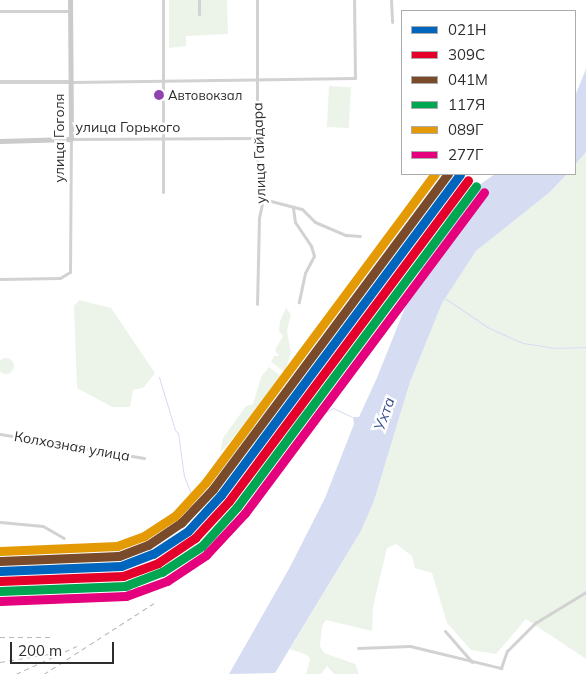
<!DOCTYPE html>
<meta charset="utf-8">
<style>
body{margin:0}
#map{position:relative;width:586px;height:674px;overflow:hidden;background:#fff;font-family:Mulish,sans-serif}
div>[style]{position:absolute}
.green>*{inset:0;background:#ecf4ea;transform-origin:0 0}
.round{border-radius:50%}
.water>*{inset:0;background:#d6ddf2}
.stream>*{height:1px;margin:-0.5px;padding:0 0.5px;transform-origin:0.5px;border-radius:0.5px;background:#d6ddf2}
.minor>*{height:3px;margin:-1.5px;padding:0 1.5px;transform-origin:1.5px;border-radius:1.5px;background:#d2d2d2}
.tertiary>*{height:4px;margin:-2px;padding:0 2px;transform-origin:2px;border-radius:2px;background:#d2d2d2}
.secondary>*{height:4.5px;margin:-2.25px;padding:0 2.25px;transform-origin:2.25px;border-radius:2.25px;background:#cbcbcb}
.rail>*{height:1px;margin-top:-0.5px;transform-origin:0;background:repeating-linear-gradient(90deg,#b9b9b9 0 5px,transparent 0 9px)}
.rail-1>*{height:9px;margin:-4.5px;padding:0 4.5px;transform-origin:4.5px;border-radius:4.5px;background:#0065bd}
.rail-2>*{height:9px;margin:-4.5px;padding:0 4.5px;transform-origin:4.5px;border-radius:4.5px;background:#e4002b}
.rail-3>*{height:9px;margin:-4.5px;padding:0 4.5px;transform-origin:4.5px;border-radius:4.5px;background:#7a4b2a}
.rail-4>*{height:9px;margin:-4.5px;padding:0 4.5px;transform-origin:4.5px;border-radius:4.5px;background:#00a651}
.rail-5>*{height:9px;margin:-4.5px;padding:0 4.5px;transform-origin:4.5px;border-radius:4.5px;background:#e39a04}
.rail-6>*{height:9px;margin:-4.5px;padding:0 4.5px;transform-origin:4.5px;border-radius:4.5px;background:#e5007d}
.dots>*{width:14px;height:14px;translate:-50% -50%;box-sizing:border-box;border:2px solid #fff;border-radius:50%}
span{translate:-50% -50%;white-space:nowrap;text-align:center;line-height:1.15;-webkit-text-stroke:5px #fff;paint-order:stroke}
.bus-label{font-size:13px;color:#2d2d2d}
.left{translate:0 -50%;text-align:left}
.street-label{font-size:14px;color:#2d2d2d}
.water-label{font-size:15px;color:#394f91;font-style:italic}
.legend{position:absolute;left:401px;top:10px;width:175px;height:165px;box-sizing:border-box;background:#fff;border:1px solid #ababab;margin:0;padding:6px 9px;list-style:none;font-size:15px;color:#2d2d2d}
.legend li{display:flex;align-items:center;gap:10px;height:25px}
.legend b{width:25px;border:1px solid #ababab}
.scale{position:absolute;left:10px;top:642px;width:104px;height:22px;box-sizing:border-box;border:2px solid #2d2d2d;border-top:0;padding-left:6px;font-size:15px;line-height:18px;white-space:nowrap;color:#2d2d2d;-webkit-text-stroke:4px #fff;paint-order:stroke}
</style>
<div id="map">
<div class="green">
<div style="clip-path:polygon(169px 0,227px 0,228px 34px,186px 36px,186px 46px,169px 48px)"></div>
<div style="left:329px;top:86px;width:22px;height:41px;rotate:3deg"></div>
<div style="clip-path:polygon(586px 152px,586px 659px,526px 619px,496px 654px,471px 650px,447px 623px,432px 573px,415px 568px,412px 556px,396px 544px,387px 548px,373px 607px,372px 631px,326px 620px,322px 626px,320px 646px,324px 653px,355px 664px,359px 674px,334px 674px,327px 666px,321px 674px,306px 674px,310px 659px,307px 655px,290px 649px,361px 531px,374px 501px,410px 382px,441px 303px,476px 251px,550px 192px,567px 174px,575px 174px,575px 165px)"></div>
<div style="clip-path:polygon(79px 300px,111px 308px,155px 373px,143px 388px,133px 390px,130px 407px,112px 407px,77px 388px,74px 306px)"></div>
<div style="clip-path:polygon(286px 308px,291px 314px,287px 331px,291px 353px,285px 372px,271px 362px,274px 356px,279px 356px,275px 350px,283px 336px,279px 331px,280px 321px)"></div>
<div class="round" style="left:-2px;top:358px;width:16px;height:16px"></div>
<div style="clip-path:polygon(269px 367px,283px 378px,280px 383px,220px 453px,223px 438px,246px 406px,253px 404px,261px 377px)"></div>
<div style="clip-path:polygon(269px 405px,272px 407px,256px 432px,221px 482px,217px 482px,219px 461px)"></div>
</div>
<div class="water">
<div style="clip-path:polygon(586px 69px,586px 152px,575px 165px,575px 96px)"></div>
<div style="clip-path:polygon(495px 174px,567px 174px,550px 192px,476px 251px,442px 303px,410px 382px,374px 501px,361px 531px,275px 673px,229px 674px,290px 567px,325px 498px,354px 424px,353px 417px,359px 417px,376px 380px,423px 263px,448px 216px,465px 195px)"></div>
</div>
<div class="stream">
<div style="left:443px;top:297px;width:55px;rotate:34deg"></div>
<div style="left:489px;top:328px;width:37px;rotate:24deg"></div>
<div style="left:523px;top:343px;width:31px;rotate:9deg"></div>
<div style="left:554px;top:348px;width:32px;rotate:-2deg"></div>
<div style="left:159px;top:377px;width:55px;rotate:73.2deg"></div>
<div style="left:175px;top:430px;width:4px;rotate:45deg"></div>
<div style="left:178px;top:433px;width:43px;rotate:82.1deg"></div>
<div style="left:184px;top:476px;width:27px;rotate:68deg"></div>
<div style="left:194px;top:501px;width:13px;rotate:45deg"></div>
<div style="left:311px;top:410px;width:13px;rotate:13deg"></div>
<div style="left:324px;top:413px;width:10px;rotate:-29deg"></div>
<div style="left:333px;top:408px;width:21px;rotate:25deg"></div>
<div style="left:209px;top:515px;width:11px;rotate:15deg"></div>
<div style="left:220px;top:518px;width:20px;rotate:-30deg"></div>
<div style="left:237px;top:508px;width:119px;rotate:-56.3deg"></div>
<div style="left:303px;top:409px;width:4px"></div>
</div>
<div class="minor">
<div style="left:257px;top:0;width:171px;rotate:90deg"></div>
<div style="left:257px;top:171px;width:29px;rotate:78deg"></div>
<div style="left:263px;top:199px;width:19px;rotate:102deg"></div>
<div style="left:259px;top:218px;width:86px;rotate:91.3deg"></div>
<div style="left:391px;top:0;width:22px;rotate:87deg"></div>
<div style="left:0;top:11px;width:70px"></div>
<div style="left:199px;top:14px;width:14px;rotate:-90deg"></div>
<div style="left:71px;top:82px;width:284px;rotate:-0.8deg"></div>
<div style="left:355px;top:78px;width:78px;rotate:-90.7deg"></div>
<div style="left:163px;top:192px;width:192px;rotate:-90deg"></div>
<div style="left:263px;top:199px;width:40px;rotate:14.4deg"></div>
<div style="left:302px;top:209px;width:18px;rotate:45deg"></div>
<div style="left:315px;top:222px;width:34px;rotate:23deg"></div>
<div style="left:346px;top:235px;width:14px;rotate:4deg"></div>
<div style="left:293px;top:208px;width:14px;rotate:82deg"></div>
<div style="left:295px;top:222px;width:29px;rotate:56deg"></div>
<div style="left:311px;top:246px;width:10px;rotate:73deg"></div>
<div style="left:314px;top:256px;width:19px;rotate:118deg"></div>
<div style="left:305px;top:273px;width:30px;rotate:102deg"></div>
<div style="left:0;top:279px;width:60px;rotate:-1deg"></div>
<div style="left:60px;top:278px;width:12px;rotate:-31deg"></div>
<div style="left:70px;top:272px;width:133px;rotate:-89.6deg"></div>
<div style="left:71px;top:139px;width:186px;rotate:-0.3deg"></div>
<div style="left:0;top:434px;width:146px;rotate:9.5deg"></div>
<div style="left:0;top:522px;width:43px;rotate:5.3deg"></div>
<div style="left:43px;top:526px;width:24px;rotate:30deg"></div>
<div style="left:445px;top:631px;width:41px;rotate:48.9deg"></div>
<div style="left:358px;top:648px;width:52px;rotate:-2.2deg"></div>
<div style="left:410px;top:646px;width:94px;rotate:13.6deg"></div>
<div style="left:501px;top:668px;width:18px;rotate:-71deg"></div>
<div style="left:507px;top:651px;width:40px;rotate:-45deg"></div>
<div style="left:535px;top:623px;width:60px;rotate:-31.3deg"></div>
</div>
<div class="tertiary">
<div style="left:0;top:82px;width:71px"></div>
</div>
<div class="secondary">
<div style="left:0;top:141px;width:71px;rotate:-1.6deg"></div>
<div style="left:71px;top:139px;width:139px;rotate:-90.4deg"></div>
</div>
<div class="rail">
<div style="left:0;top:560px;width:60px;rotate:-1deg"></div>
<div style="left:60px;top:559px;width:63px;rotate:-7.4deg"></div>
<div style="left:74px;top:601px;width:35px;rotate:-8deg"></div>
<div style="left:109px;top:596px;width:37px;rotate:-17deg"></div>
<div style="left:0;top:637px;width:52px"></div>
<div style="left:0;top:662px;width:56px;rotate:-9.3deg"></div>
<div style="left:16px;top:674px;width:67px;rotate:-24.7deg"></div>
<div style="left:44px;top:674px;width:131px;rotate:-32.8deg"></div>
</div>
<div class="rail-1">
<div style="left:0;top:571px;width:121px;rotate:-2.4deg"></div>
<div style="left:121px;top:566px;width:34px;rotate:-21deg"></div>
<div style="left:153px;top:554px;width:42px;rotate:-33.3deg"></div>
<div style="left:188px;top:531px;width:49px;rotate:-47.5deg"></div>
<div style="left:221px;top:495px;width:400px;rotate:-53.3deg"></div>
</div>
<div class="rail-2">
<div style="left:0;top:581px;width:123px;rotate:-2.3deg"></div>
<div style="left:123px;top:576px;width:37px;rotate:-20deg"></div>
<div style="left:158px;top:563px;width:45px;rotate:-34deg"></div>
<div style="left:195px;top:538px;width:50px;rotate:-47.4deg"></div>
<div style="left:229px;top:501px;width:400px;rotate:-53.3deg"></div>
</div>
<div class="rail-3">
<div style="left:0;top:561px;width:119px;rotate:-2.4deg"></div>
<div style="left:119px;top:556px;width:31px;rotate:-21deg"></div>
<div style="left:148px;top:545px;width:40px;rotate:-34deg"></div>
<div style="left:181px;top:523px;width:47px;rotate:-46.7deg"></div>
<div style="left:213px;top:489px;width:393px;rotate:-53.3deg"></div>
</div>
<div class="rail-4">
<div style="left:0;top:591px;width:125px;rotate:-2.3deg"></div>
<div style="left:125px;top:586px;width:40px;rotate:-21deg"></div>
<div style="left:162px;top:572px;width:48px;rotate:-33deg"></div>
<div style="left:202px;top:546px;width:52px;rotate:-48.1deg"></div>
<div style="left:237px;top:507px;width:400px;rotate:-53.3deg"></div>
</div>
<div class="rail-5">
<div style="left:0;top:551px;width:117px;rotate:-2.4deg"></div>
<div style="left:117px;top:546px;width:29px;rotate:-20deg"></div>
<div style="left:144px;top:536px;width:37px;rotate:-33deg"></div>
<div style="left:175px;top:516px;width:46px;rotate:-47.6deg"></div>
<div style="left:206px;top:482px;width:384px;rotate:-53.4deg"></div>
</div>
<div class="rail-6">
<div style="left:0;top:601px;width:126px;rotate:-2.3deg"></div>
<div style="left:126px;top:596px;width:44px;rotate:-20.1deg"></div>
<div style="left:167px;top:581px;width:47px;rotate:-33.7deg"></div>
<div style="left:206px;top:555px;width:57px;rotate:-47.1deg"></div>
<div style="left:245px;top:513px;width:400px;rotate:-53.3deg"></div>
</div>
<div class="dots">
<div style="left:159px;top:95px;background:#8e44ad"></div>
</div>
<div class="bus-label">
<span class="left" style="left:168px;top:95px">Автовокзал</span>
</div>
<div class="street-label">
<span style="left:128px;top:127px">улица Горького</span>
<span style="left:59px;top:138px;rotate:-90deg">улица Гоголя</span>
<span style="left:259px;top:153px;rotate:-92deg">улица Гайдара</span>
<span style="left:72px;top:446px;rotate:10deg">Колхозная улица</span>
</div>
<div class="water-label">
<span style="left:384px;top:414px;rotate:-71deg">Ухта</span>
</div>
<ul class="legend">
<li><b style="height:6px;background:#0065bd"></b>021Н</li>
<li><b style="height:6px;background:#e4002b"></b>309С</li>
<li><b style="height:6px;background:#7a4b2a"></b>041М</li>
<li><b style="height:6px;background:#00a651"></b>117Я</li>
<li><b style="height:6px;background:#e39a04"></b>089Г</li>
<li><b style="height:6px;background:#e5007d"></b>277Г</li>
</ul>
<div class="scale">200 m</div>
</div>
